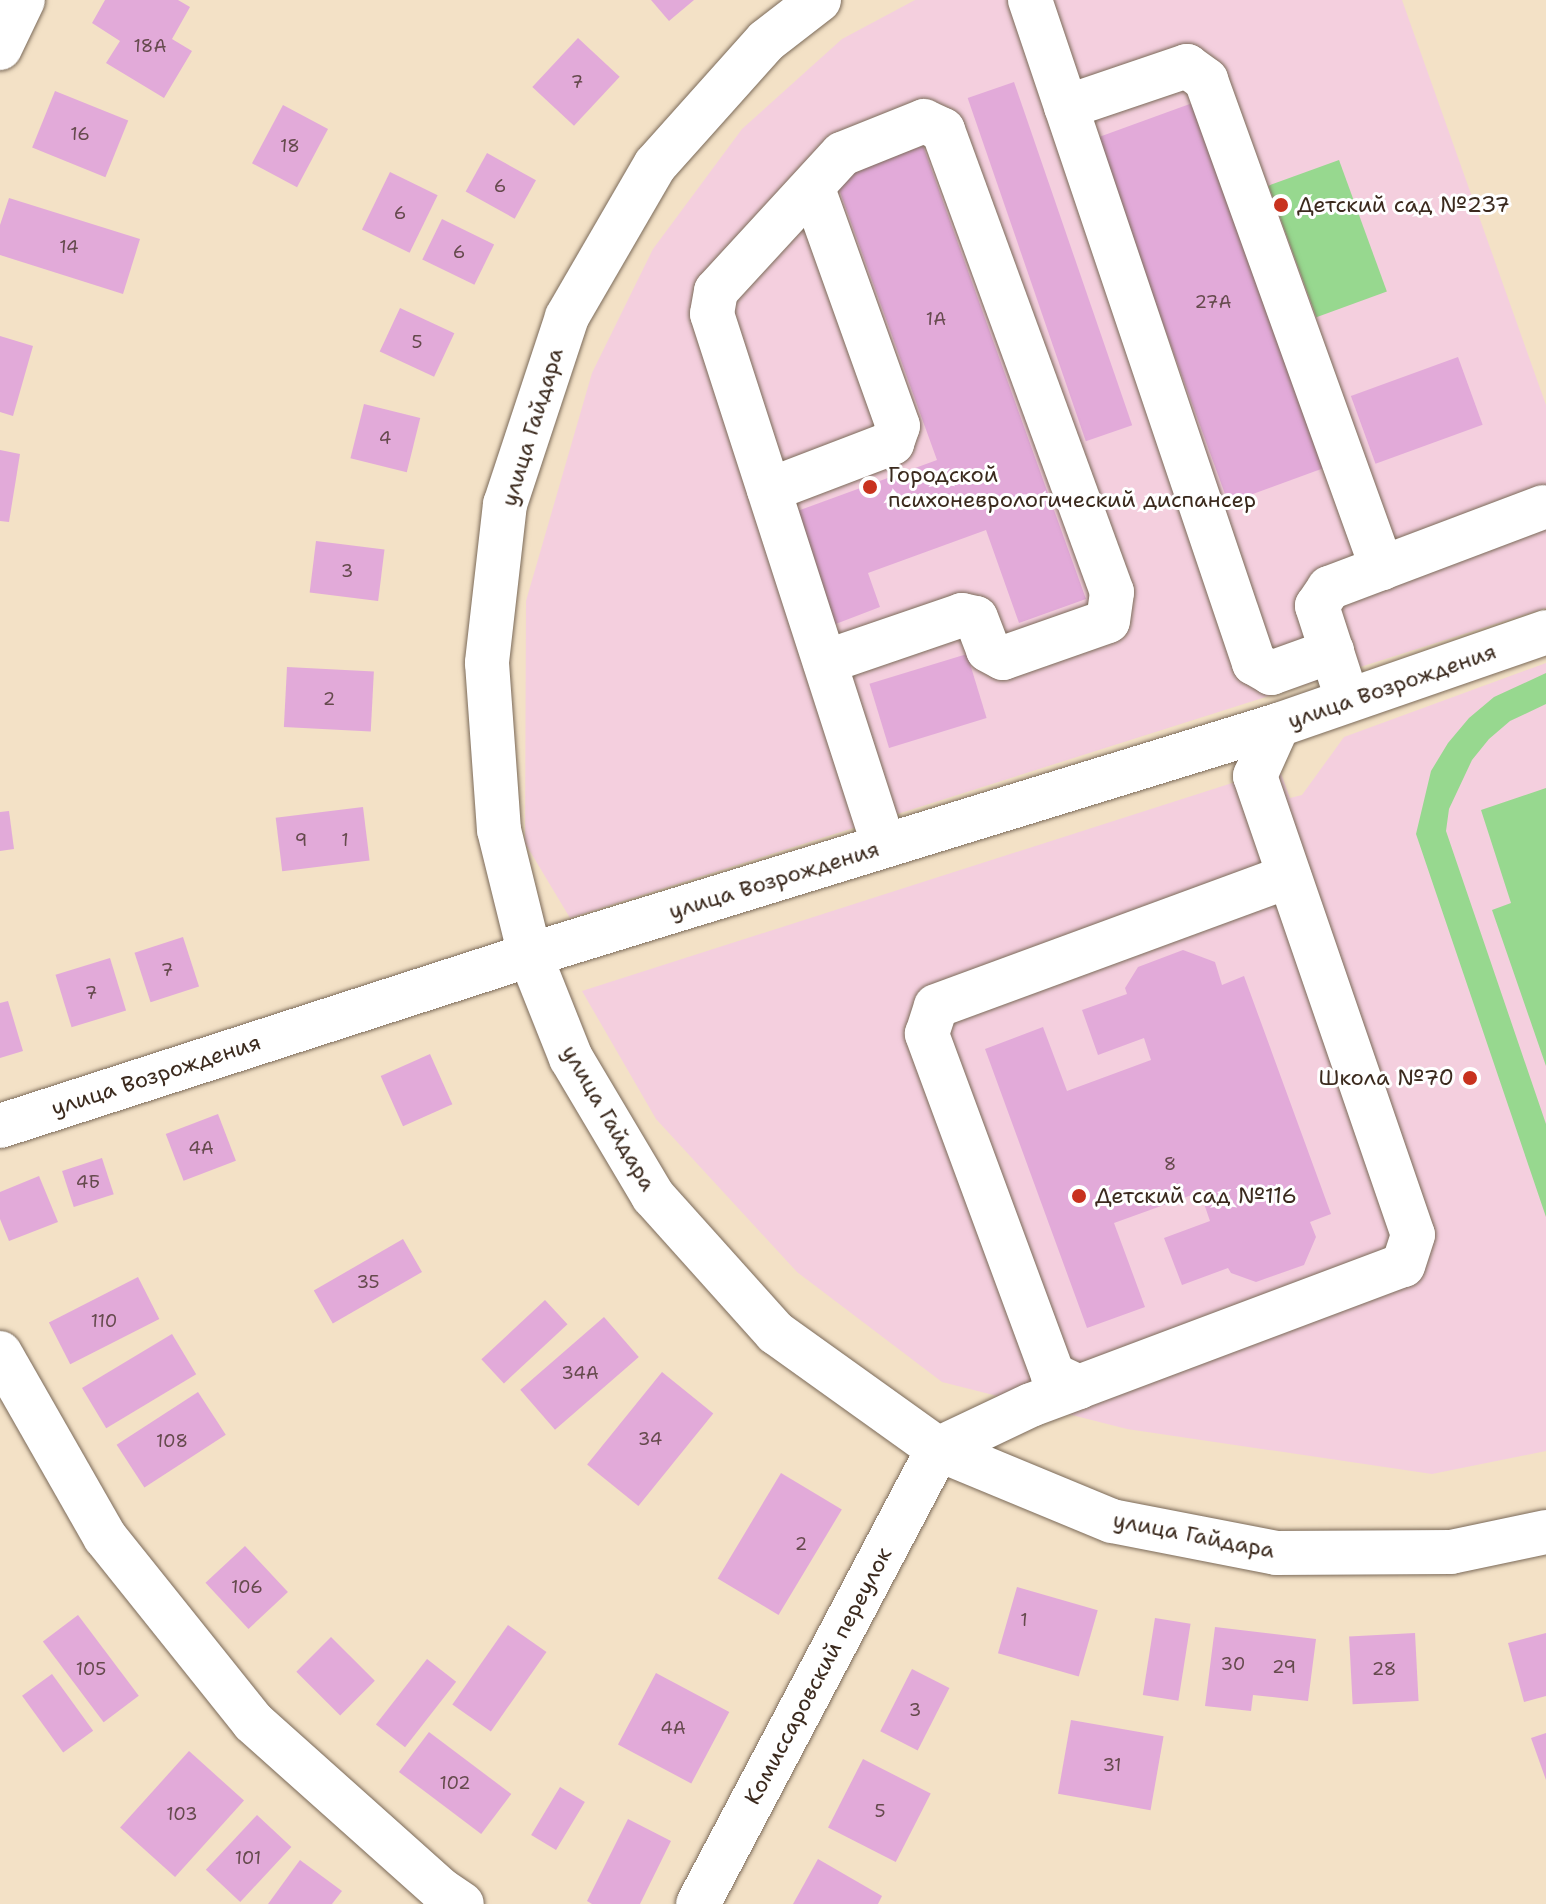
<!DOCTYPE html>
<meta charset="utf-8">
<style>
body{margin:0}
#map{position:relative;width:1546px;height:1904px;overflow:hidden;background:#f3e1c6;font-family:"Shantell Sans",sans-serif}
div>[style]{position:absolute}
.built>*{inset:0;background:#f4cfde}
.green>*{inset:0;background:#97d88f;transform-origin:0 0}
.building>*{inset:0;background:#e2aad9;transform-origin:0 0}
.roads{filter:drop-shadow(0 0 2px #7b6a59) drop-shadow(0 0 2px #7b6a59)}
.minor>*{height:44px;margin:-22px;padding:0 22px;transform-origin:22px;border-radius:22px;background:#fff}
.dots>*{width:22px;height:22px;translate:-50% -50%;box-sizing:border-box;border:4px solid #fff;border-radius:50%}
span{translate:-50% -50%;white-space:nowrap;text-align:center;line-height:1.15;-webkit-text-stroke:6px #fff;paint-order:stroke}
.number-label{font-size:18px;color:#654a4d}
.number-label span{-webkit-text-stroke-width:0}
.poi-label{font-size:22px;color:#3b2a1e}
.left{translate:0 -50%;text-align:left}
.right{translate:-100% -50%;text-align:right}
.street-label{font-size:22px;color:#3b2a1e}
</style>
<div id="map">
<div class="built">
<div style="clip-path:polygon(915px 0,1402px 0,1546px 405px,1546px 608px,570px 918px,525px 843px,526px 601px,592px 373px,653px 249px,742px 129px,842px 39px)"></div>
<div style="clip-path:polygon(1546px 663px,1546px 1451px,1432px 1474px,1127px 1429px,942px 1382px,797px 1272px,656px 1119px,582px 991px,1279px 768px,1290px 798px,1302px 795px,1344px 737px)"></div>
</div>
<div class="green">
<div style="left:1339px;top:160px;width:140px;height:75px;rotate:70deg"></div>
<div style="clip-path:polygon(1546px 673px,1546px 704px,1510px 721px,1489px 739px,1472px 760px,1449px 809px,1446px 831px,1546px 1124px,1546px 1217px,1416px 834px,1431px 771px,1448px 743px,1469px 718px,1494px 697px)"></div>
<div style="clip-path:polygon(1546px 788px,1546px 1066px,1492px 910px,1511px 903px,1481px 810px)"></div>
</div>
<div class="building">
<div style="clip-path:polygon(105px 0,178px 0,190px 7px,172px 39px,192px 51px,164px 98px,106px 63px,120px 41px,92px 23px)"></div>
<div style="clip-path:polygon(651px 0,694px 0,669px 21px)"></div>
<div style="left:578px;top:38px;width:57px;height:67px;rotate:43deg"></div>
<div style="left:1014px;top:82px;width:363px;height:49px;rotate:71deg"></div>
<div style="left:55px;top:91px;width:79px;height:61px;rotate:22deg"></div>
<div style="left:1198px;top:101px;width:388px;height:109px;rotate:70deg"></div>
<div style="left:283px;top:105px;width:51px;height:66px;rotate:28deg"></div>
<div style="clip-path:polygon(923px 146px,1086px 599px,1019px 623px,986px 530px,868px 573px,880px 607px,833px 625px,792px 513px,937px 460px,835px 178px)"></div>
<div style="left:487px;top:153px;width:56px;height:44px;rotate:29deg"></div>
<div style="left:390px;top:172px;width:53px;height:64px;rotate:26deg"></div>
<div style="clip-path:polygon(9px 198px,140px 239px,123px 294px,0 255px,0 225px)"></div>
<div style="left:442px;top:219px;width:58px;height:45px;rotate:26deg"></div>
<div style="left:400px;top:308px;width:60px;height:48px;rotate:25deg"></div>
<div style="clip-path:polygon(0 336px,33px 346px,13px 416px,0 412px)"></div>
<div style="left:1458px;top:357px;width:72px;height:114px;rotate:70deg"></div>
<div style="left:364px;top:404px;width:58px;height:56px;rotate:14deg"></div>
<div style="clip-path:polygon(0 450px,20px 454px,9px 522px,0 521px)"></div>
<div style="left:316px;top:541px;width:69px;height:52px;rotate:7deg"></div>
<div style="left:967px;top:654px;width:67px;height:102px;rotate:73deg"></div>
<div style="left:287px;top:667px;width:87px;height:60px;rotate:3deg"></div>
<div style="left:363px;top:807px;width:54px;height:88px;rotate:83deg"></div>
<div style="clip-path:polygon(9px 811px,14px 849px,0 851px,0 812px)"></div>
<div style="left:183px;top:937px;width:52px;height:51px;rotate:72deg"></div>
<div style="clip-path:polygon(1183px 950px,1215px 962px,1222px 985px,1244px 976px,1331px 1214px,1310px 1222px,1316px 1237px,1304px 1265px,1256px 1282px,1231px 1273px,1228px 1268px,1182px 1285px,1164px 1238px,1210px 1221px,1200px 1192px,1114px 1223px,1145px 1307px,1087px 1328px,985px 1049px,1043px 1027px,1067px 1091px,1151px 1060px,1144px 1038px,1098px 1055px,1082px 1010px,1127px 994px,1125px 988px,1138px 967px)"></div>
<div style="left:110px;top:958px;width:55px;height:57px;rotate:73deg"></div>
<div style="clip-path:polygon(8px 1001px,23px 1051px,0 1058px,0 1003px)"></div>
<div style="left:430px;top:1054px;width:55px;height:54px;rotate:66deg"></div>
<div style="left:218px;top:1114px;width:50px;height:56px;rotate:69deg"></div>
<div style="left:102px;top:1158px;width:38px;height:42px;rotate:72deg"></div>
<div style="clip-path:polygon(39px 1176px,58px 1222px,9px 1241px,0 1219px,0 1192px)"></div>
<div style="left:403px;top:1239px;width:38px;height:103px;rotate:60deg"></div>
<div style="left:138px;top:1277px;width:47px;height:100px;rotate:63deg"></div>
<div style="left:545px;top:1300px;width:33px;height:87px;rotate:47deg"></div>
<div style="left:604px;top:1317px;width:53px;height:111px;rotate:49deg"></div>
<div style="left:172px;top:1334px;width:47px;height:105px;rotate:59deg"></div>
<div style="left:662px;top:1372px;width:66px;height:119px;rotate:39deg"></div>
<div style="left:198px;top:1392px;width:51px;height:97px;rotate:57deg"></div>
<div style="left:781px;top:1473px;width:71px;height:123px;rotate:31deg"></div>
<div style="left:245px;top:1546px;width:63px;height:54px;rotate:47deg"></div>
<div style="left:1017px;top:1587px;width:84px;height:69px;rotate:16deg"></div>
<div style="left:78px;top:1615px;width:101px;height:44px;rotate:53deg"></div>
<div style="left:1155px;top:1618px;width:36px;height:78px;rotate:9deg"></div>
<div style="left:508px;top:1625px;width:47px;height:97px;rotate:35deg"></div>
<div style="clip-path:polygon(1215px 1627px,1316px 1639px,1308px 1701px,1253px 1695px,1251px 1711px,1205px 1706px)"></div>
<div style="left:1415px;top:1633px;width:68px;height:66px;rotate:87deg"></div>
<div style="clip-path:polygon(1546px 1633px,1546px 1696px,1524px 1702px,1508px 1643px)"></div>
<div style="left:331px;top:1637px;width:62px;height:49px;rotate:45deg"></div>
<div style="left:427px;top:1659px;width:37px;height:83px;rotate:38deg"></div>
<div style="left:912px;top:1669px;width:42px;height:70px;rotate:27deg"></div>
<div style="left:656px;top:1673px;width:83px;height:81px;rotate:28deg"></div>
<div style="left:52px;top:1674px;width:70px;height:37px;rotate:54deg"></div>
<div style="left:1071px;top:1720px;width:94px;height:75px;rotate:10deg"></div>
<div style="left:429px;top:1732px;width:103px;height:50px;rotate:37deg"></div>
<div style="clip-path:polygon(1546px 1733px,1546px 1780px,1531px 1738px)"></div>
<div style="left:189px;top:1751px;width:74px;height:103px;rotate:42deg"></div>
<div style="left:863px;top:1759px;width:76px;height:77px;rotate:27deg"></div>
<div style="left:560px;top:1787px;width:29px;height:56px;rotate:31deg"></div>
<div style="left:257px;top:1815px;width:47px;height:75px;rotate:43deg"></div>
<div style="clip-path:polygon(628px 1819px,671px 1841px,640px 1904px,592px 1904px,587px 1901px)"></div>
<div style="clip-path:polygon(818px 1859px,882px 1896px,878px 1904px,793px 1904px)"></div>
<div style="clip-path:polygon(300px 1860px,342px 1891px,332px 1904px,268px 1904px)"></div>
</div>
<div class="roads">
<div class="minor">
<div style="left:819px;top:0;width:67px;rotate:142.3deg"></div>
<div style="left:766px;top:41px;width:166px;rotate:131.8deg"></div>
<div style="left:655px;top:165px;width:176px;rotate:120.1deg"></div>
<div style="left:567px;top:317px;width:197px;rotate:108.3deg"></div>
<div style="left:505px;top:504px;width:160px;rotate:96.5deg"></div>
<div style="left:487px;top:663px;width:167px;rotate:85.9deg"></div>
<div style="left:499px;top:830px;width:129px;rotate:76.1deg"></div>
<div style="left:530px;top:955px;width:111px;rotate:68.3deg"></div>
<div style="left:571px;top:1058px;width:161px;rotate:59.3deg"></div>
<div style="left:653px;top:1196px;width:184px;rotate:48.1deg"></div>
<div style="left:776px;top:1333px;width:199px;rotate:35.6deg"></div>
<div style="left:938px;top:1449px;width:188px;rotate:22.5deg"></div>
<div style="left:1112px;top:1521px;width:167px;rotate:11deg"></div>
<div style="left:1276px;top:1553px;width:175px;rotate:-0.3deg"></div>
<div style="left:1451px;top:1552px;width:97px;rotate:-11.9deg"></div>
<div style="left:1030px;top:0;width:700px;rotate:71.33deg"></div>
<div style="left:1254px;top:663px;width:20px;rotate:30deg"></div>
<div style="left:1271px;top:673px;width:65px;rotate:-19.8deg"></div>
<div style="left:0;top:48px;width:53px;rotate:-64.4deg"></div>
<div style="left:1066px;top:107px;width:128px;rotate:-18.7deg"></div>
<div style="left:1187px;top:66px;width:24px;rotate:36deg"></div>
<div style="left:1206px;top:80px;width:519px;rotate:70.17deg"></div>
<div style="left:769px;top:490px;width:132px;rotate:-20.9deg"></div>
<div style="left:892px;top:443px;width:18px;rotate:-71deg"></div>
<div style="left:898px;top:426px;width:253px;rotate:-109.7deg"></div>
<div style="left:825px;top:662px;width:145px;rotate:-18.9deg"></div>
<div style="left:962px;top:615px;width:14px;rotate:12deg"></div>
<div style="left:976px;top:618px;width:34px;rotate:69deg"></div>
<div style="left:988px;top:650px;width:17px;rotate:28deg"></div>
<div style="left:1003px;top:658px;width:111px;rotate:-19.4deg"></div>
<div style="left:1108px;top:621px;width:29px;rotate:-82deg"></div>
<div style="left:1112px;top:592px;width:492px;rotate:-110.1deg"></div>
<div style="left:943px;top:130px;width:21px;rotate:-155deg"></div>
<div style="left:924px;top:121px;width:88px;rotate:158.1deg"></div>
<div style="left:842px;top:154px;width:186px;rotate:132.6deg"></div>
<div style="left:716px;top:291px;width:23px;rotate:100deg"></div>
<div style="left:712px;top:314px;width:559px;rotate:72.08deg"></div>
<div style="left:1341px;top:680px;width:78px;rotate:-108deg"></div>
<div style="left:1317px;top:606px;width:22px;rotate:-56deg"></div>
<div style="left:1329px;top:588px;width:229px;rotate:-20.7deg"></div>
<div style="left:1278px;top:725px;width:56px;rotate:114.3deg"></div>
<div style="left:1255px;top:776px;width:485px;rotate:71deg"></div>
<div style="left:1413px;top:1235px;width:32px;rotate:108deg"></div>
<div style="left:1403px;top:1265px;width:346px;rotate:159.4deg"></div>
<div style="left:1079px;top:1387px;width:29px;rotate:-155deg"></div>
<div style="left:1053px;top:1375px;width:364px;rotate:-110.3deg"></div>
<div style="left:927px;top:1034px;width:29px;rotate:-72deg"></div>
<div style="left:936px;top:1006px;width:376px;rotate:-20.2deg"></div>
<div style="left:0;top:1126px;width:557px;rotate:-17.88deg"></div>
<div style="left:530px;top:955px;width:783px;rotate:-17.09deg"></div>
<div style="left:1278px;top:725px;width:284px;rotate:-19.1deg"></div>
<div style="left:0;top:1353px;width:212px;rotate:60.3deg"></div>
<div style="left:105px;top:1537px;width:237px;rotate:51.3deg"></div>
<div style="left:253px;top:1722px;width:252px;rotate:41.8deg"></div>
<div style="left:441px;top:1890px;width:25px;rotate:34deg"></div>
<div style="left:698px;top:1904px;width:514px;rotate:-62.19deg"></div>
<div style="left:938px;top:1449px;width:103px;rotate:-25.3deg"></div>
<div style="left:1031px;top:1405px;width:51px;rotate:-20.6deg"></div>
</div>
</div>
<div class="dots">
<div style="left:1281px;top:205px;background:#c8321e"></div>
<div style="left:870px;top:487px;background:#c8321e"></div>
<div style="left:1470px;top:1078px;background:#c8321e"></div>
<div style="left:1079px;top:1196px;background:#c8321e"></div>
</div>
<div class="number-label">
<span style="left:150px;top:46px">18А</span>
<span style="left:577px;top:82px">7</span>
<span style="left:80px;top:134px">16</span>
<span style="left:290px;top:146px">18</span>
<span style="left:500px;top:186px">6</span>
<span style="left:400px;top:213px">6</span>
<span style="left:69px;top:247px">14</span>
<span style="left:459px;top:252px">6</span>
<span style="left:1213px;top:302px">27А</span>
<span style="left:936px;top:319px">1А</span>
<span style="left:417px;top:342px">5</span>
<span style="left:385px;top:438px">4</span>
<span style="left:347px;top:571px">3</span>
<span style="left:329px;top:699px">2</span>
<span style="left:301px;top:840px">9</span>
<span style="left:345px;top:840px">1</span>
<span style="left:167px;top:970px">7</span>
<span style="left:91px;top:993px">7</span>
<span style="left:201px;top:1148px">4А</span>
<span style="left:1170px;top:1164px">8</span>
<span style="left:88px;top:1182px">4Б</span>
<span style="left:368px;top:1282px">35</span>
<span style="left:104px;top:1321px">110</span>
<span style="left:580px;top:1373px">34А</span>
<span style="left:650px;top:1439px">34</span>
<span style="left:172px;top:1441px">108</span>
<span style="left:801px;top:1544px">2</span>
<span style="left:247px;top:1587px">106</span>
<span style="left:1024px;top:1620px">1</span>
<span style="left:1233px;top:1664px">30</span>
<span style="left:1284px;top:1667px">29</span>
<span style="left:91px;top:1669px">105</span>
<span style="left:1384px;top:1669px">28</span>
<span style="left:915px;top:1710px">3</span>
<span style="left:673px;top:1728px">4А</span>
<span style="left:1112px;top:1765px">31</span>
<span style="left:455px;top:1783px">102</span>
<span style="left:880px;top:1811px">5</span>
<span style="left:182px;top:1814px">103</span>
<span style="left:248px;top:1858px">101</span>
</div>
<div class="poi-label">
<span class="left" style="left:1297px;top:205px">Детский сад №237</span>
<span class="left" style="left:888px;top:487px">Городской<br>психоневрологический диспансер</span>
<span class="right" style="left:1454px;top:1078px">Школа №70</span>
<span class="left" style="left:1095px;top:1196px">Детский сад №116</span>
</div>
<div class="street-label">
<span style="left:532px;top:427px;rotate:-73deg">улица Гайдара</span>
<span style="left:1392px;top:686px;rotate:-19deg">улица Возрождения</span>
<span style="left:774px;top:880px;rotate:-17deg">улица Возрождения</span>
<span style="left:156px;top:1075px;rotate:-18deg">улица Возрождения</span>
<span style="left:609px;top:1118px;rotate:60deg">улица Гайдара</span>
<span style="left:1194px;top:1535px;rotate:11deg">улица Гайдара</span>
<span style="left:818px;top:1676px;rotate:-62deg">Комиссаровский переулок</span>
</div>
</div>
